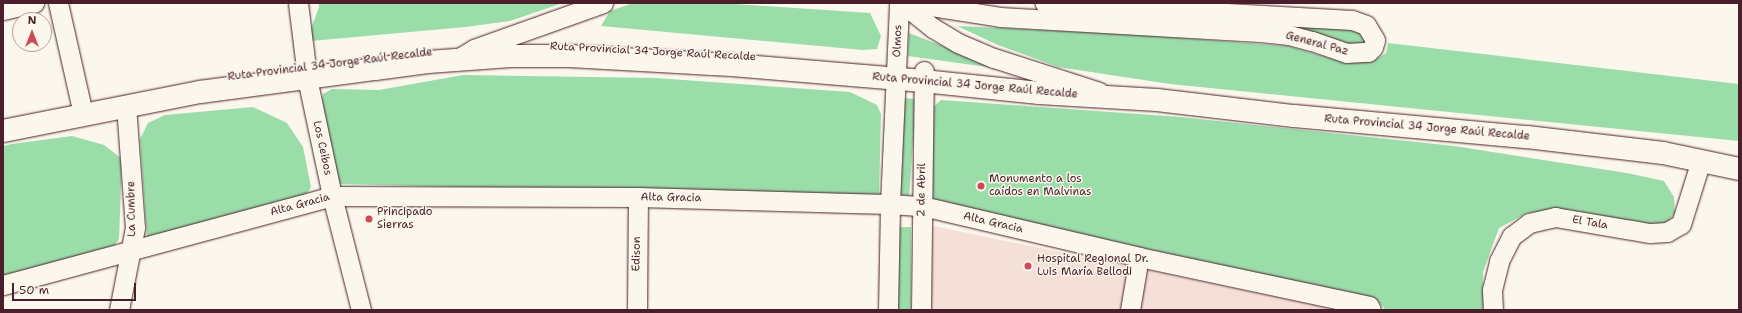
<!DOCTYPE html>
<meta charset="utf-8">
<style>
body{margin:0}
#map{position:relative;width:1742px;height:313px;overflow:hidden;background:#fbf7ec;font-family:"Shantell Sans",sans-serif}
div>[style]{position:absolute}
.built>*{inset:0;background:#f4e0d6}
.green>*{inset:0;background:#9adda9;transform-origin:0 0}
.roads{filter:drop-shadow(0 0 1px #4a1f2b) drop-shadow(0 0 1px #4a1f2b)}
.minor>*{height:19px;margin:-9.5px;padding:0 9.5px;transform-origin:9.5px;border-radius:9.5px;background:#fbf7ec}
.major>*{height:22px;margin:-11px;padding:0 11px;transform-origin:11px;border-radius:11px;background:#fbf7ec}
.dots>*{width:11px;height:11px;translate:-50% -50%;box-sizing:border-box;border:2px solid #fbf7ec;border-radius:50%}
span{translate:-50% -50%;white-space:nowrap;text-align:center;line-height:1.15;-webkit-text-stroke:3px #fbf7ec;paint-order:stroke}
.street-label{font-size:11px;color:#4a1f2b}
.poi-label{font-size:11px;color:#4a1f2b}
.left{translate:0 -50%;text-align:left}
.frame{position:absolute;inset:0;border:4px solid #4a1f2b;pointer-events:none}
.north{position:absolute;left:12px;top:12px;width:40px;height:40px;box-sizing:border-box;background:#fbf7ec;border:1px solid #b4a19f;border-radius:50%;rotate:0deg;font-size:11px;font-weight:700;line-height:16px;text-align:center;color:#4a1f2b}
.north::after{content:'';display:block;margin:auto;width:14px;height:18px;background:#d1495b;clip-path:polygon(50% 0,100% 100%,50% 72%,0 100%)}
.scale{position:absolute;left:12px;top:283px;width:124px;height:18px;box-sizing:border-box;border:2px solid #4a1f2b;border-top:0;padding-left:5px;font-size:12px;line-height:14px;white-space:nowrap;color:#4a1f2b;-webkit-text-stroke:3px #fbf7ec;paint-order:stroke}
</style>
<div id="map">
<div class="built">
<div style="clip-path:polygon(929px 225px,1325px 307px,1334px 310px,929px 310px)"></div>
</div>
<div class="green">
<div style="clip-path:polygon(319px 3px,563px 3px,510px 21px,465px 27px,311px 41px,311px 29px,319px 7px)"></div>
<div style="clip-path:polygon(633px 3px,719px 3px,870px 13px,881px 36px,877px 49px,863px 50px,601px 26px,610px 11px)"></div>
<div style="clip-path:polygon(1065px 8px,1343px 24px,1366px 32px,1366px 41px,1359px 49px)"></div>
<div style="clip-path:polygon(957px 26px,1127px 34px,1288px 46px,1343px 62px,1371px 62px,1386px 53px,1388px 43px,1739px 84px,1739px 141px,1170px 84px,1058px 67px,998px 45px)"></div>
<div style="clip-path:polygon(909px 33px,1002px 69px,908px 56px)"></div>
<div style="clip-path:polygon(463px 75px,656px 78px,850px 92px,877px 105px,881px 114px,879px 197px,337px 184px,321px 107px,323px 94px,332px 89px,379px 90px)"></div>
<div style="left:901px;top:98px;width:15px;height:97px;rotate:4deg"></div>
<div style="clip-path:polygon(941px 100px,1180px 117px,1454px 146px,1627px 173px,1664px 181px,1674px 197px,1675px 213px,1667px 223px,1650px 226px,1549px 211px,1527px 213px,1499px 228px,1483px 272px,1483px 310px,1386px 310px,1377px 301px,935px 201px,929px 195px,931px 109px)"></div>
<div style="clip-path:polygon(253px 107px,287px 123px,303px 147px,311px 187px,305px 197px,147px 238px,140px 139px,148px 123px,165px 115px)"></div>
<div style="clip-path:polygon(72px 136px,104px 145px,122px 159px,119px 239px,112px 249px,3px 278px,3px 146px,12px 144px)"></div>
<div style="left:896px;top:227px;width:15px;height:83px"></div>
</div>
<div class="roads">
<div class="minor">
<div style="left:58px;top:3px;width:105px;rotate:77.3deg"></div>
<div style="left:298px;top:3px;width:65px;rotate:83deg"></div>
<div style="left:902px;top:3px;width:40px;rotate:39deg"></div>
<div style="left:933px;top:28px;width:29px;rotate:31deg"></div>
<div style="left:958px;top:43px;width:39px;rotate:23deg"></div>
<div style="left:994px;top:58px;width:110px;rotate:17.9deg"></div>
<div style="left:912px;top:3px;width:89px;rotate:9deg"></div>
<div style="left:1000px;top:17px;width:260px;rotate:3.3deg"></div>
<div style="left:1260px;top:32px;width:29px;rotate:6deg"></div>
<div style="left:1289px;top:35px;width:24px;rotate:15deg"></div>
<div style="left:1312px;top:41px;width:36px;rotate:19deg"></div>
<div style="left:1346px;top:53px;width:22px;rotate:-3deg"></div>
<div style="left:1368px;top:52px;width:7px;rotate:-45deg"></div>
<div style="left:1373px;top:47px;width:7px;rotate:-74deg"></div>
<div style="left:1375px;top:40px;width:17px;rotate:-121deg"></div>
<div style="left:1366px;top:25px;width:15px;rotate:-160deg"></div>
<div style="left:1352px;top:20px;width:308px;rotate:-176.8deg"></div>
<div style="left:3px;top:10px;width:32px;rotate:-13deg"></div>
<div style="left:456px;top:60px;width:21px;rotate:-31deg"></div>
<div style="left:474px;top:49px;width:137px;rotate:-19.6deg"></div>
<div style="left:307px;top:78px;width:121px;rotate:78deg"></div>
<div style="left:332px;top:196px;width:118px;rotate:75.7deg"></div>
<div style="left:3px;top:285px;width:341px;rotate:-15.1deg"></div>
<div style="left:332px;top:196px;width:306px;rotate:0.2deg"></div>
<div style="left:638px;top:197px;width:252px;rotate:1.6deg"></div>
<div style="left:890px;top:204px;width:32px;rotate:4deg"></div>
<div style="left:922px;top:206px;width:223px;rotate:13.2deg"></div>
<div style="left:1139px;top:257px;width:235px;rotate:12deg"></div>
<div style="left:1369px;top:306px;width:4px;rotate:63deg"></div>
<div style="left:119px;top:310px;width:84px;rotate:-79deg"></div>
<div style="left:135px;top:228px;width:122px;rotate:-94.2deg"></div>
<div style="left:637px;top:310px;width:113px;rotate:-89.5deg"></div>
<div style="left:888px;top:310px;width:106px;rotate:-88.9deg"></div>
<div style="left:890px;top:204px;width:201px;rotate:-87.4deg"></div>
<div style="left:921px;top:310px;width:239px;rotate:-89.3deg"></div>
<div style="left:1130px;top:310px;width:54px;rotate:-80.4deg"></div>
<div style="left:1493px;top:310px;width:20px;rotate:-93deg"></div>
<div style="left:1492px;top:290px;width:30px;rotate:-76deg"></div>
<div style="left:1499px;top:261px;width:28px;rotate:-63deg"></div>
<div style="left:1512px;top:236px;width:21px;rotate:-37deg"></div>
<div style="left:1529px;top:223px;width:27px;rotate:-13deg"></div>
<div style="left:1555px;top:217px;width:96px;rotate:9.6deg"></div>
<div style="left:1650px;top:233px;width:17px;rotate:-3deg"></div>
<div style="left:1667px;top:232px;width:16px;rotate:-30deg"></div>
<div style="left:1681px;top:224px;width:67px;rotate:-72.6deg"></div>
</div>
<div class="major">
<div style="left:3px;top:131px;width:201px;rotate:-11.2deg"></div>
<div style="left:200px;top:92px;width:177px;rotate:-7.5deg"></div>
<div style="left:375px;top:69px;width:53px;rotate:-7.5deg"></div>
<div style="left:428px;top:62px;width:83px;rotate:-4.1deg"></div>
<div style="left:511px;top:56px;width:58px"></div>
<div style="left:569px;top:56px;width:163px;rotate:3.2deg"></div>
<div style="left:732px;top:65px;width:192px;rotate:4.8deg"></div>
<div style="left:923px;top:81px;width:117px;rotate:5.9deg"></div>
<div style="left:1039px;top:93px;width:118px;rotate:3.4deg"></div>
<div style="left:1157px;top:100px;width:138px;rotate:6.7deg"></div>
<div style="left:1294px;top:116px;width:234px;rotate:5.2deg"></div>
<div style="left:1527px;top:137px;width:137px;rotate:6.7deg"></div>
<div style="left:1663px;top:153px;width:78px;rotate:11.9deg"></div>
</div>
</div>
<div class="dots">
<div style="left:981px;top:186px;background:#d1495b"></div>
<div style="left:369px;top:219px;background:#d1495b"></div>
<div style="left:1028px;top:266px;background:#d1495b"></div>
</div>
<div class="street-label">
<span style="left:898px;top:41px;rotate:-88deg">Olmos</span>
<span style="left:1317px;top:44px;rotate:15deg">General Paz</span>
<span style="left:653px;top:52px;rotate:3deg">Ruta Provincial 34 Jorge Raúl Recalde</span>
<span style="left:330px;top:65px;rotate:-7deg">Ruta Provincial 34 Jorge Raúl Recalde</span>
<span style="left:975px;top:86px;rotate:5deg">Ruta Provincial 34 Jorge Raúl Recalde</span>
<span style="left:1427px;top:128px;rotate:5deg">Ruta Provincial 34 Jorge Raúl Recalde</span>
<span style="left:322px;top:148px;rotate:78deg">Los Ceibos</span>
<span style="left:922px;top:190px;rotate:-89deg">2 de Abril</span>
<span style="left:671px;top:198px;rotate:1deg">Alta Gracia</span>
<span style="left:300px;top:205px;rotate:-15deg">Alta Gracia</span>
<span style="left:132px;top:209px;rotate:-91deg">La Cumbre</span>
<span style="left:993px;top:223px;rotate:13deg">Alta Gracia</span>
<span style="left:1590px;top:223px;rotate:10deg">El Tala</span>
<span style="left:637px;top:254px;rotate:-89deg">Edison</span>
</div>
<div class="poi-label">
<span class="left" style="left:989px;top:186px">Monumento a los<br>caídos en Malvinas</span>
<span class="left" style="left:377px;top:219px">Principado<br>Sierras</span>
<span class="left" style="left:1037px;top:266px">Hospital Regional Dr.<br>Luis María Bellodi</span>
</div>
<div class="frame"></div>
<div class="north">N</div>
<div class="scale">50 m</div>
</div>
